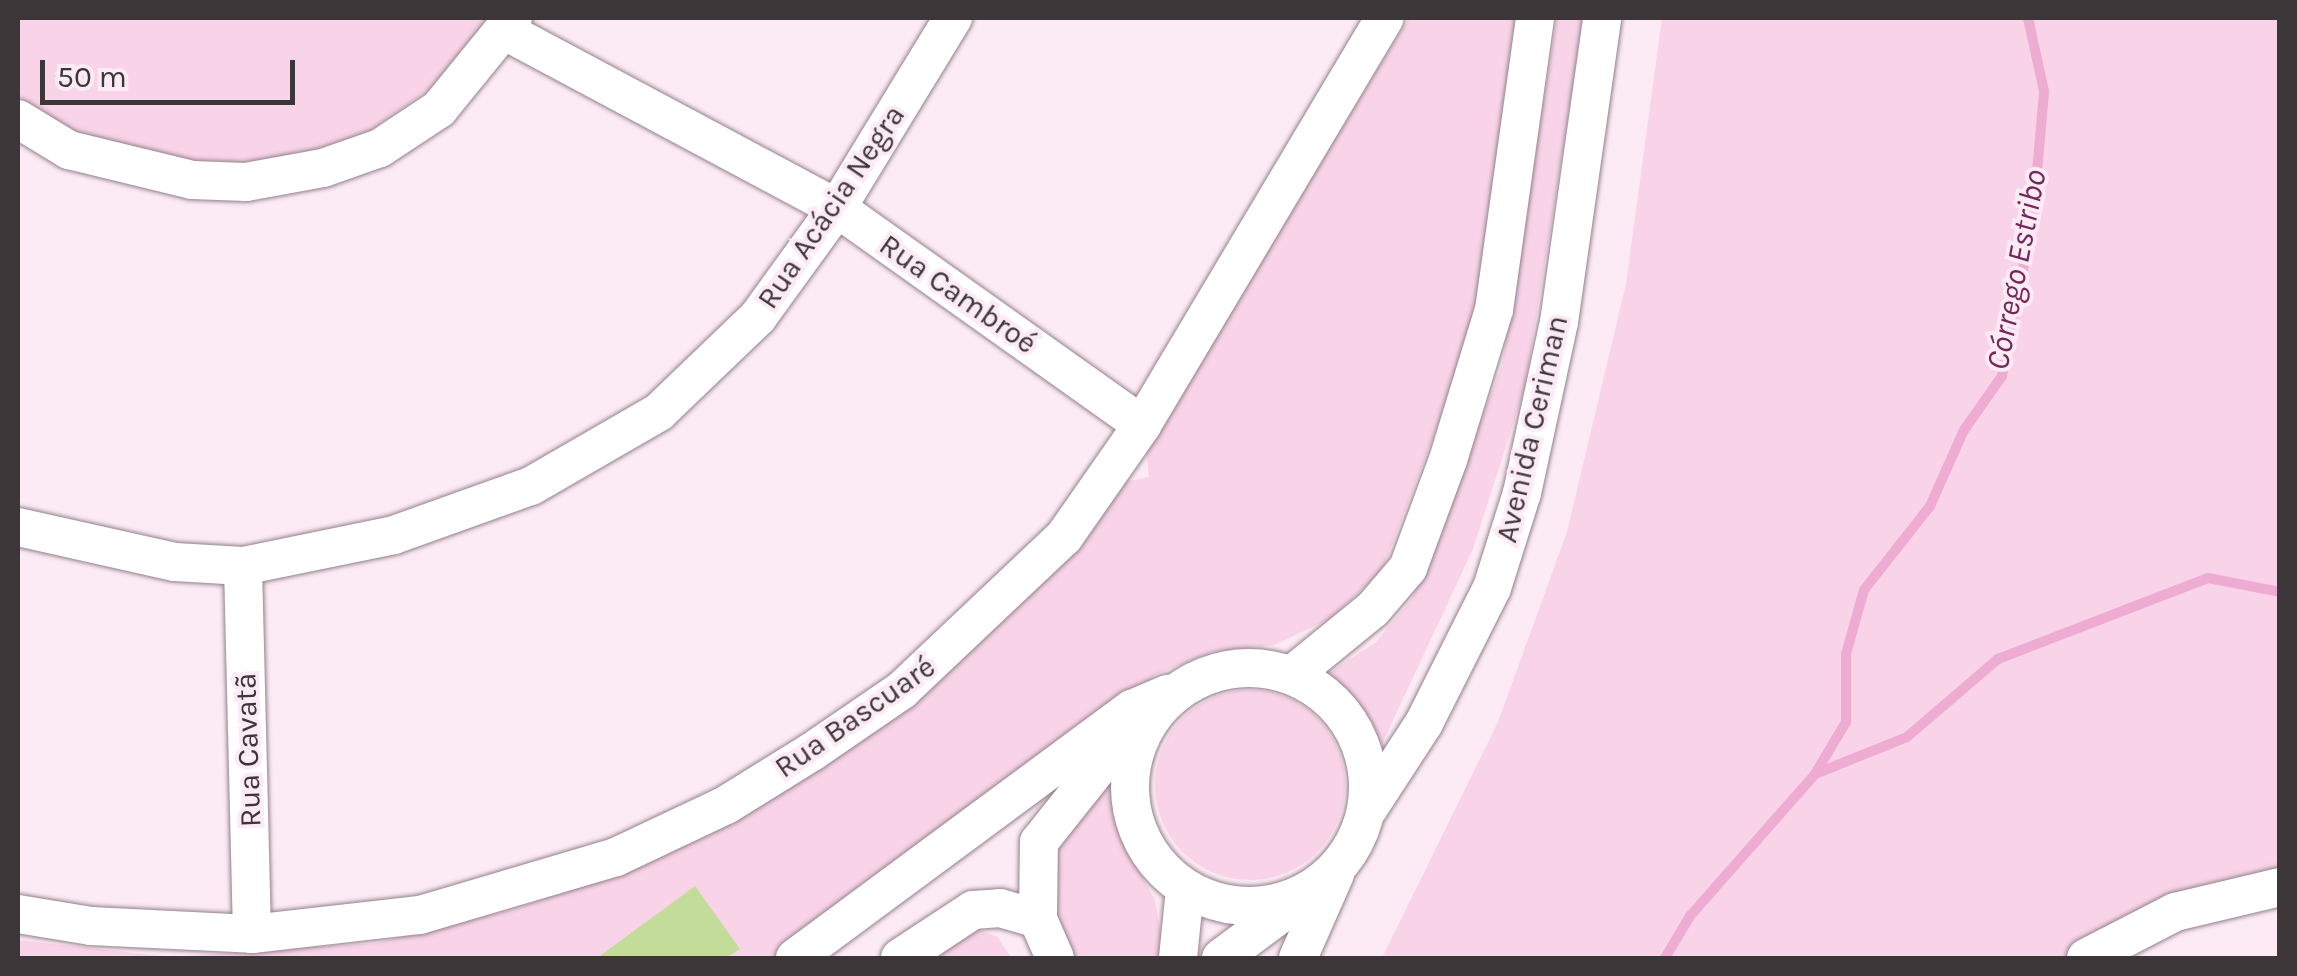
<!DOCTYPE html>
<meta charset="utf-8">
<style>
body{margin:0}
#map{position:relative;width:2297px;height:976px;overflow:hidden;background:#fceaf4;font-family:Karla,sans-serif}
div>[style]{position:absolute}
.green>*{inset:0;background:#f9d3e8}
.round{border-radius:50%}
.stream>*{height:10px;margin:-5px;padding:0 5px;transform-origin:5px;border-radius:5px;background:#efacd2}
.building>*{inset:0;background:#c4dc99}
.roads{filter:drop-shadow(0 0 2px #92828b) drop-shadow(0 0 2px #92828b)}
.minor>*{height:38px;margin:-19px;padding:0 19px;transform-origin:19px;border-radius:19px;background:#fff}
.minor>.ring{margin:-19px;padding:0;box-sizing:content-box;background:none;border:38px solid #fff;border-radius:50%}
span{translate:-50% -50%;white-space:nowrap;text-align:center;line-height:1.15;-webkit-text-stroke:8px #fceaf4;paint-order:stroke}
.street-label{font-size:30px;color:#3c3639}
.water-label{font-size:32px;color:#742859;font-style:italic}
.frame{position:absolute;inset:0;border:20px solid #3c3639;pointer-events:none}
.scale{position:absolute;left:40px;top:60px;width:255px;height:45px;box-sizing:border-box;border:5px solid #3c3639;border-top:0;padding-left:12px;font-size:30px;line-height:35px;white-space:nowrap;color:#3c3639;-webkit-text-stroke:8px #fceaf4;paint-order:stroke}
</style>
<div id="map">
<div class="green">
<div style="clip-path:polygon(18px 18px,493px 18px,437px 84px,371px 130px,298px 158px,221px 169px,106px 150px,18px 102px)"></div>
<div style="clip-path:polygon(1409px 18px,1520px 18px,1475px 314px,1456px 377px,1382px 571px,1330px 619px,1274px 645px,1211px 652px,1157px 674px,773px 958px,18px 958px,18px 940px,172px 957px,376px 943px,516px 909px,650px 859px,1075px 544px,1125px 482px,1149px 477px,1146px 445px)"></div>
<div style="clip-path:polygon(1557px 18px,1584px 18px,1525px 387px,1473px 549px,1382px 744px,1358px 702px,1329px 673px,1376px 642px,1411px 600px,1502px 366px)"></div>
<div style="clip-path:polygon(1662px 18px,2279px 18px,2279px 873px,2062px 958px,1382px 958px,1498px 722px,1567px 532px,1626px 284px)"></div>
<div class="round" style="left:1155px;top:690px;width:190px;height:190px"></div>
<div style="clip-path:polygon(1112px 775px,1119px 835px,1155px 900px,1165px 958px,1072px 958px,1054px 918px,1056px 848px)"></div>
<div style="clip-path:polygon(978px 930px,998px 937px,1011px 958px,928px 958px)"></div>
</div>
<div class="stream">
<div style="left:1815px;top:774px;width:99px;rotate:-21.9deg"></div>
<div style="left:1907px;top:737px;width:120px;rotate:-40.6deg"></div>
<div style="left:1998px;top:659px;width:225px;rotate:-21.1deg"></div>
<div style="left:2208px;top:578px;width:73px;rotate:11deg"></div>
<div style="left:1665px;top:958px;width:49px;rotate:-59.2deg"></div>
<div style="left:1690px;top:916px;width:189px;rotate:-48.6deg"></div>
<div style="left:1815px;top:774px;width:61px;rotate:-59.2deg"></div>
<div style="left:1846px;top:722px;width:68px;rotate:-90deg"></div>
<div style="left:1846px;top:654px;width:66px;rotate:-74.3deg"></div>
<div style="left:1864px;top:590px;width:107px;rotate:-51.8deg"></div>
<div style="left:1930px;top:506px;width:83px;rotate:-65.9deg"></div>
<div style="left:1964px;top:430px;width:66px;rotate:-54.9deg"></div>
<div style="left:2002px;top:376px;width:161px;rotate:-78.9deg"></div>
<div style="left:2033px;top:218px;width:127px;rotate:-85deg"></div>
<div style="left:2044px;top:91px;width:75px;rotate:-102.4deg"></div>
</div>
<div class="building">
<div style="clip-path:polygon(695px 886px,740px 949px,726px 958px,597px 958px)"></div>
</div>
<div class="roads">
<div class="minor">
<div style="left:505px;top:31px;width:376px;rotate:28.1deg"></div>
<div style="left:837px;top:208px;width:374px;rotate:35.4deg"></div>
<div style="left:18px;top:119px;width:60px;rotate:31.3deg"></div>
<div style="left:69px;top:150px;width:127px;rotate:13.7deg"></div>
<div style="left:192px;top:180px;width:54px;rotate:2.1deg"></div>
<div style="left:246px;top:182px;width:78px;rotate:-10.3deg"></div>
<div style="left:323px;top:168px;width:60px;rotate:-19.3deg"></div>
<div style="left:380px;top:148px;width:71px;rotate:-33.5deg"></div>
<div style="left:439px;top:109px;width:117px;rotate:-50.9deg"></div>
<div style="left:18px;top:527px;width:161px;rotate:12.6deg"></div>
<div style="left:175px;top:562px;width:68px;rotate:3.4deg"></div>
<div style="left:243px;top:566px;width:154px;rotate:-11.6deg"></div>
<div style="left:394px;top:535px;width:145px;rotate:-19.7deg"></div>
<div style="left:531px;top:486px;width:148px;rotate:-30deg"></div>
<div style="left:659px;top:412px;width:137px;rotate:-43.8deg"></div>
<div style="left:758px;top:317px;width:135px;rotate:-54.1deg"></div>
<div style="left:837px;top:208px;width:223px;rotate:-58.6deg"></div>
<div style="left:243px;top:566px;width:368px;rotate:88.6deg"></div>
<div class="ring" style="left:1130px;top:668px;width:200px;height:200px"></div>
<div style="left:1292px;top:675px;width:104px;rotate:-39.2deg"></div>
<div style="left:1373px;top:609px;width:54px;rotate:-49.5deg"></div>
<div style="left:1408px;top:568px;width:115px;rotate:-69.7deg"></div>
<div style="left:1448px;top:460px;width:157px;rotate:-73deg"></div>
<div style="left:1494px;top:310px;width:295px;rotate:-82deg"></div>
<div style="left:1368px;top:809px;width:103px;rotate:-56.9deg"></div>
<div style="left:1424px;top:723px;width:151px;rotate:-63.3deg"></div>
<div style="left:1492px;top:588px;width:100px;rotate:-72.5deg"></div>
<div style="left:1522px;top:493px;width:175px;rotate:-77.8deg"></div>
<div style="left:1559px;top:322px;width:307px;rotate:-81.9deg"></div>
<div style="left:18px;top:914px;width:74px;rotate:9.3deg"></div>
<div style="left:91px;top:926px;width:161px;rotate:2.8deg"></div>
<div style="left:252px;top:934px;width:169px;rotate:-6.5deg"></div>
<div style="left:420px;top:915px;width:204px;rotate:-16.5deg"></div>
<div style="left:616px;top:857px;width:122px;rotate:-25.3deg"></div>
<div style="left:726px;top:805px;width:102px;rotate:-31.8deg"></div>
<div style="left:813px;top:751px;width:108px;rotate:-34.4deg"></div>
<div style="left:902px;top:690px;width:223px;rotate:-43.4deg"></div>
<div style="left:1064px;top:537px;width:136px;rotate:-55.1deg"></div>
<div style="left:1142px;top:425px;width:474px;rotate:-59.2deg"></div>
<div style="left:795px;top:958px;width:419px;rotate:-36.5deg"></div>
<div style="left:1132px;top:709px;width:39px;rotate:-23deg"></div>
<div style="left:900px;top:958px;width:87px;rotate:-33.3deg"></div>
<div style="left:973px;top:910px;width:27px;rotate:-4deg"></div>
<div style="left:1000px;top:908px;width:40px;rotate:16deg"></div>
<div style="left:1055px;top:958px;width:43px;rotate:-113.6deg"></div>
<div style="left:1038px;top:919px;width:77px;rotate:-89.3deg"></div>
<div style="left:1039px;top:842px;width:100px;rotate:-51.5deg"></div>
<div style="left:1101px;top:764px;width:42px;rotate:-30.3deg"></div>
<div style="left:1178px;top:958px;width:69px;rotate:-84.2deg"></div>
<div style="left:1221px;top:958px;width:92px;rotate:-36.6deg"></div>
<div style="left:1298px;top:958px;width:92px;rotate:-66.2deg"></div>
<div style="left:2086px;top:958px;width:100px;rotate:-27.3deg"></div>
<div style="left:2175px;top:912px;width:108px;rotate:-13.4deg"></div>
</div>
</div>
<div class="street-label">
<span style="left:831px;top:207px;rotate:-56deg">Rua Acácia Negra</span>
<span style="left:958px;top:294px;rotate:35deg">Rua Cambroé</span>
<span style="left:1532px;top:429px;rotate:-77deg">Avenida Ceriman</span>
<span style="left:855px;top:717px;rotate:-35deg">Rua Bascuaré</span>
<span style="left:248px;top:750px;rotate:-92deg">Rua Cavatã</span>
</div>
<div class="water-label">
<span style="left:2017px;top:270px;rotate:-79deg">Córrego Estribo</span>
</div>
<div class="frame"></div>
<div class="scale">50 m</div>
</div>
